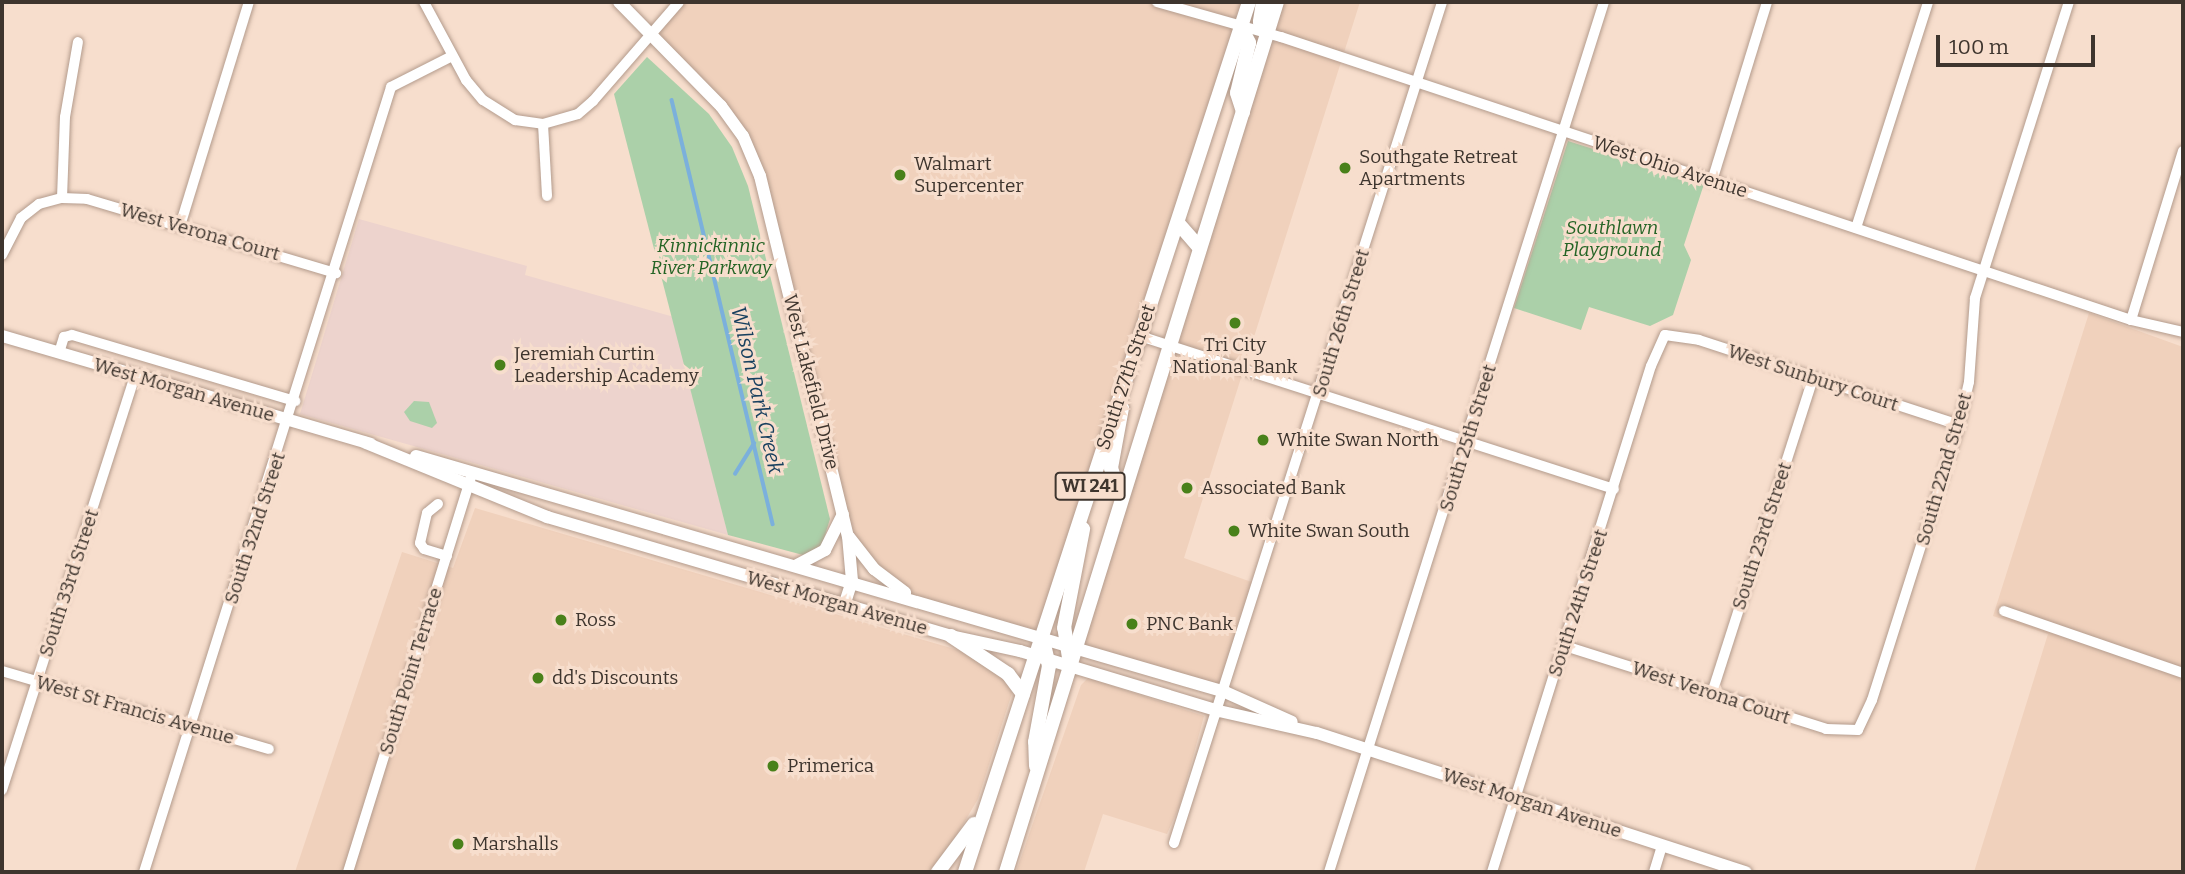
<!DOCTYPE html>
<style>
body{margin:0}
#map{position:relative;width:2185px;height:874px;overflow:hidden;background:#f7decd;font-family:Bitter,serif}
div>[style]{position:absolute}
.built>*{inset:0;background:#f0d1bc}
.education>*{inset:0;background:#edd3cd}
.green>*{inset:0;background:#abd0a9}
.stream>*{height:3.5px;margin:-1.75px;padding:0 1.75px;transform-origin:1.75px;border-radius:1.75px;background:#7bb0dc}
.roads{filter:drop-shadow(0 0 2px #b39b8c) drop-shadow(0 0 2px #b39b8c)}
.minor>*{height:10px;margin:-5px;padding:0 5px;transform-origin:5px;border-radius:5px;background:#fff}
.tertiary>*{height:12px;margin:-6px;padding:0 6px;transform-origin:6px;border-radius:6px;background:#fff}
.primary>*{height:14px;margin:-7px;padding:0 7px;transform-origin:7px;border-radius:7px;background:#fff}
.dots>*{width:19px;height:19px;translate:-50% -50%;box-sizing:border-box;border:4px solid #f7decd;border-radius:50%}
span{translate:-50% -50%;white-space:nowrap;text-align:center;line-height:1.15;-webkit-text-stroke:6px #f7decd;paint-order:stroke}
.shield-label span{padding:2px 5px;background:#f7decd;border:2px solid;border-radius:5px;-webkit-text-stroke-width:0}
.shield-label{font-size:18px;color:#3e352e;font-weight:700}
.poi-label{font-size:19px;color:#3e352e}
.left{translate:0 -50%;text-align:left}
.street-label{font-size:19px;color:#3e352e}
.park-label{font-size:19px;color:#246425;font-style:italic}
.water-label{font-size:21px;color:#18405f;font-style:italic}
.frame{position:absolute;inset:0;border:4px solid #3e352e;pointer-events:none}
.scale{position:absolute;left:1936px;top:35px;width:159px;height:32px;box-sizing:border-box;border:4px solid #3e352e;border-top:0;padding-left:9px;font-size:21px;line-height:24px;white-space:nowrap;color:#3e352e;-webkit-text-stroke:5px #f7decd;paint-order:stroke}
</style>
<div id="map">
<div class="built">
<div style="clip-path:polygon(679px 2px,1249px 2px,1042px 636px,917px 601px,892px 584px,848px 537px,760px 176px,743px 136px,649px 36px)"></div>
<div style="clip-path:polygon(1277px 2px,1360px 2px,1184px 558px,1260px 585px,1225px 692px,1075px 647px)"></div>
<div style="clip-path:polygon(2089px 313px,2183px 347px,2183px 872px,1974px 872px,2048px 634px,1993px 616px)"></div>
<div style="clip-path:polygon(475px 508px,968px 653px,1006px 680px,1012px 693px,978px 799px,940px 863px,931px 872px,295px 872px,402px 552px,453px 568px)"></div>
<div style="clip-path:polygon(1088px 678px,1204px 716px,1180px 805px,1167px 834px,1103px 814px,1084px 872px,1016px 872px,1081px 685px)"></div>
</div>
<div class="education">
<div style="clip-path:polygon(359px 219px,527px 266px,525px 275px,674px 317px,728px 535px,300px 414px)"></div>
</div>
<div class="green">
<div style="clip-path:polygon(647px 57px,709px 114px,732px 147px,748px 186px,830px 519px,822px 545px,803px 555px,728px 535px,614px 94px)"></div>
<div style="clip-path:polygon(1568px 141px,1704px 184px,1684px 245px,1691px 260px,1673px 315px,1650px 326px,1589px 307px,1581px 330px,1514px 308px)"></div>
<div style="clip-path:polygon(414px 401px,429px 402px,437px 423px,432px 428px,410px 421px,404px 412px)"></div>
</div>
<div class="stream">
<div style="left:672px;top:100px;width:436px;rotate:76.6deg"></div>
<div style="left:735px;top:474px;width:36px;rotate:-58deg"></div>
</div>
<div class="roads">
<div class="minor">
<div style="left:424px;top:2px;width:89px;rotate:61.7deg"></div>
<div style="left:466px;top:80px;width:26px;rotate:50deg"></div>
<div style="left:483px;top:100px;width:38px;rotate:32deg"></div>
<div style="left:515px;top:120px;width:28px;rotate:8deg"></div>
<div style="left:543px;top:124px;width:36px;rotate:-16deg"></div>
<div style="left:578px;top:114px;width:20px;rotate:-41deg"></div>
<div style="left:593px;top:101px;width:131px;rotate:-49deg"></div>
<div style="left:1157px;top:2px;width:129px;rotate:15.8deg"></div>
<div style="left:1281px;top:37px;width:896px;rotate:18.41deg"></div>
<div style="left:2131px;top:320px;width:53px;rotate:13deg"></div>
<div style="left:543px;top:124px;width:72px;rotate:86.8deg"></div>
<div style="left:1712px;top:181px;width:187px;rotate:-72.9deg"></div>
<div style="left:62px;top:198px;width:81px;rotate:-87.9deg"></div>
<div style="left:65px;top:117px;width:76px;rotate:-80.2deg"></div>
<div style="left:180px;top:226px;width:234px;rotate:-72.9deg"></div>
<div style="left:1856px;top:228px;width:237px;rotate:-72.3deg"></div>
<div style="left:2px;top:255px;width:42px;rotate:-62.8deg"></div>
<div style="left:21px;top:218px;width:23px;rotate:-38deg"></div>
<div style="left:39px;top:204px;width:24px;rotate:-15deg"></div>
<div style="left:62px;top:198px;width:25px;rotate:2deg"></div>
<div style="left:87px;top:199px;width:260px;rotate:16.6deg"></div>
<div style="left:2131px;top:320px;width:177px;rotate:-72.9deg"></div>
<div style="left:1140px;top:336px;width:498px;rotate:17.9deg"></div>
<div style="left:59px;top:353px;width:17px;rotate:-73deg"></div>
<div style="left:64px;top:337px;width:8px;rotate:-14deg"></div>
<div style="left:72px;top:335px;width:233px;rotate:16.5deg"></div>
<div style="left:438px;top:504px;width:14px;rotate:141deg"></div>
<div style="left:427px;top:513px;width:31px;rotate:103deg"></div>
<div style="left:420px;top:543px;width:7px;rotate:56deg"></div>
<div style="left:424px;top:549px;width:24px;rotate:17deg"></div>
<div style="left:2004px;top:611px;width:189px;rotate:19.1deg"></div>
<div style="left:1565px;top:646px;width:274px;rotate:17.6deg"></div>
<div style="left:1826px;top:729px;width:32px;rotate:2deg"></div>
<div style="left:1858px;top:730px;width:33px;rotate:-65deg"></div>
<div style="left:1872px;top:700px;width:288px;rotate:-72.4deg"></div>
<div style="left:1959px;top:425px;width:44px;rotate:-76.9deg"></div>
<div style="left:1969px;top:382px;width:84px;rotate:-85.9deg"></div>
<div style="left:1975px;top:298px;width:311px;rotate:-72.4deg"></div>
<div style="left:2px;top:671px;width:278px;rotate:16.3deg"></div>
<div style="left:1712px;top:693px;width:330px;rotate:-72.2deg"></div>
<div style="left:2px;top:790px;width:435px;rotate:-72.2deg"></div>
<div style="left:1174px;top:843px;width:883px;rotate:-72.32deg"></div>
<div style="left:144px;top:872px;width:823px;rotate:-72.53deg"></div>
<div style="left:391px;top:87px;width:68px;rotate:-26.9deg"></div>
<div style="left:348px;top:872px;width:413px;rotate:-72.7deg"></div>
<div style="left:1329px;top:872px;width:912px;rotate:-72.46deg"></div>
<div style="left:1492px;top:872px;width:530px;rotate:-72.56deg"></div>
<div style="left:1651px;top:366px;width:34px;rotate:-66deg"></div>
<div style="left:1665px;top:335px;width:34px;rotate:8deg"></div>
<div style="left:1699px;top:340px;width:274px;rotate:18.1deg"></div>
<div style="left:1654px;top:872px;width:28px;rotate:-73deg"></div>
</div>
<div class="tertiary">
<div style="left:619px;top:2px;width:146px;rotate:45.6deg"></div>
<div style="left:721px;top:106px;width:37px;rotate:54deg"></div>
<div style="left:743px;top:136px;width:43px;rotate:67deg"></div>
<div style="left:760px;top:176px;width:371px;rotate:76.3deg"></div>
<div style="left:848px;top:536px;width:45px;rotate:84.9deg"></div>
<div style="left:852px;top:581px;width:25px;rotate:108deg"></div>
<div style="left:2px;top:336px;width:384px;rotate:16.3deg"></div>
<div style="left:366px;top:443px;width:196px;rotate:22.2deg"></div>
<div style="left:547px;top:517px;width:421px;rotate:16.4deg"></div>
<div style="left:951px;top:636px;width:71px;rotate:12.3deg"></div>
<div style="left:1020px;top:651px;width:208px;rotate:16.8deg"></div>
<div style="left:1219px;top:711px;width:100px;rotate:12.7deg"></div>
<div style="left:1317px;top:733px;width:451px;rotate:18deg"></div>
<div style="left:416px;top:456px;width:843px;rotate:16.26deg"></div>
<div style="left:1225px;top:692px;width:73px;rotate:24.1deg"></div>
<div style="left:849px;top:537px;width:41px;rotate:52deg"></div>
<div style="left:874px;top:569px;width:39px;rotate:37deg"></div>
<div style="left:797px;top:565px;width:32px;rotate:-28deg"></div>
<div style="left:825px;top:550px;width:40px;rotate:-63.4deg"></div>
</div>
<div class="primary">
<div style="left:1263px;top:2px;width:20px;rotate:99deg"></div>
<div style="left:1260px;top:22px;width:13px;rotate:58deg"></div>
<div style="left:1241px;top:27px;width:18px;rotate:63deg"></div>
<div style="left:1249px;top:43px;width:51px;rotate:103.5deg"></div>
<div style="left:1237px;top:93px;width:20px;rotate:72deg"></div>
<div style="left:1178px;top:223px;width:33px;rotate:49deg"></div>
<div style="left:1122px;top:408px;width:61px;rotate:100.4deg"></div>
<div style="left:1111px;top:468px;width:16px;rotate:72deg"></div>
<div style="left:1116px;top:483px;width:9px;rotate:21deg"></div>
<div style="left:951px;top:636px;width:69px;rotate:33.7deg"></div>
<div style="left:1008px;top:674px;width:25px;rotate:53deg"></div>
<div style="left:1070px;top:664px;width:36px;rotate:-99deg"></div>
<div style="left:1064px;top:628px;width:101px;rotate:-79.1deg"></div>
<div style="left:1036px;top:766px;width:24px;rotate:-92deg"></div>
<div style="left:1035px;top:742px;width:77px;rotate:-79.6deg"></div>
<div style="left:1049px;top:666px;width:31px;rotate:-103deg"></div>
<div style="left:938px;top:872px;width:60px;rotate:-53.1deg"></div>
<div style="left:965px;top:872px;width:915px;rotate:-71.92deg"></div>
<div style="left:1006px;top:872px;width:911px;rotate:-72.7deg"></div>
</div>
</div>
<div class="dots">
<div style="left:1345px;top:168px;background:#49811a"></div>
<div style="left:900px;top:175px;background:#49811a"></div>
<div style="left:1235px;top:323px;background:#49811a"></div>
<div style="left:500px;top:365px;background:#49811a"></div>
<div style="left:1263px;top:440px;background:#49811a"></div>
<div style="left:1187px;top:488px;background:#49811a"></div>
<div style="left:1234px;top:531px;background:#49811a"></div>
<div style="left:561px;top:620px;background:#49811a"></div>
<div style="left:1132px;top:624px;background:#49811a"></div>
<div style="left:538px;top:678px;background:#49811a"></div>
<div style="left:773px;top:766px;background:#49811a"></div>
<div style="left:458px;top:844px;background:#49811a"></div>
</div>
<div class="shield-label">
<span style="left:1090px;top:486px">WI 241</span>
</div>
<div class="poi-label">
<span class="left" style="left:1359px;top:168px">Southgate Retreat<br>Apartments</span>
<span class="left" style="left:914px;top:175px">Walmart<br>Supercenter</span>
<span style="left:1235px;top:356px">Tri City<br>National Bank</span>
<span class="left" style="left:514px;top:365px">Jeremiah Curtin<br>Leadership Academy</span>
<span class="left" style="left:1277px;top:440px">White Swan North</span>
<span class="left" style="left:1201px;top:488px">Associated Bank</span>
<span class="left" style="left:1248px;top:531px">White Swan South</span>
<span class="left" style="left:575px;top:620px">Ross</span>
<span class="left" style="left:1146px;top:624px">PNC Bank</span>
<span class="left" style="left:552px;top:678px">dd's Discounts</span>
<span class="left" style="left:787px;top:766px">Primerica</span>
<span class="left" style="left:472px;top:844px">Marshalls</span>
</div>
<div class="street-label">
<span style="left:1670px;top:167px;rotate:18deg">West Ohio Avenue</span>
<span style="left:200px;top:232px;rotate:16deg">West Verona Court</span>
<span style="left:1341px;top:323px;rotate:-73deg">South 26th Street</span>
<span style="left:1126px;top:377px;rotate:-72deg">South 27th Street</span>
<span style="left:1813px;top:378px;rotate:18deg">West Sunbury Court</span>
<span style="left:811px;top:382px;rotate:76deg">West Lakefield Drive</span>
<span style="left:184px;top:390px;rotate:16deg">West Morgan Avenue</span>
<span style="left:1468px;top:438px;rotate:-73deg">South 25th Street</span>
<span style="left:1944px;top:469px;rotate:-74deg">South 22nd Street</span>
<span style="left:255px;top:528px;rotate:-72deg">South 32nd Street</span>
<span style="left:1762px;top:536px;rotate:-72deg">South 23rd Street</span>
<span style="left:69px;top:583px;rotate:-72deg">South 33rd Street</span>
<span style="left:837px;top:603px;rotate:16deg">West Morgan Avenue</span>
<span style="left:1578px;top:603px;rotate:-72deg">South 24th Street</span>
<span style="left:411px;top:671px;rotate:-73deg">South Point Terrace</span>
<span style="left:1711px;top:693px;rotate:18deg">West Verona Court</span>
<span style="left:135px;top:710px;rotate:16deg">West St Francis Avenue</span>
<span style="left:1532px;top:803px;rotate:18deg">West Morgan Avenue</span>
</div>
<div class="park-label">
<span style="left:1612px;top:239px">Southlawn<br>Playground</span>
<span style="left:711px;top:257px">Kinnickinnic<br>River Parkway</span>
</div>
<div class="water-label">
<span style="left:757px;top:390px;rotate:77deg">Wilson Park Creek</span>
</div>
<div class="frame"></div>
<div class="scale">100 m</div>
</div>
